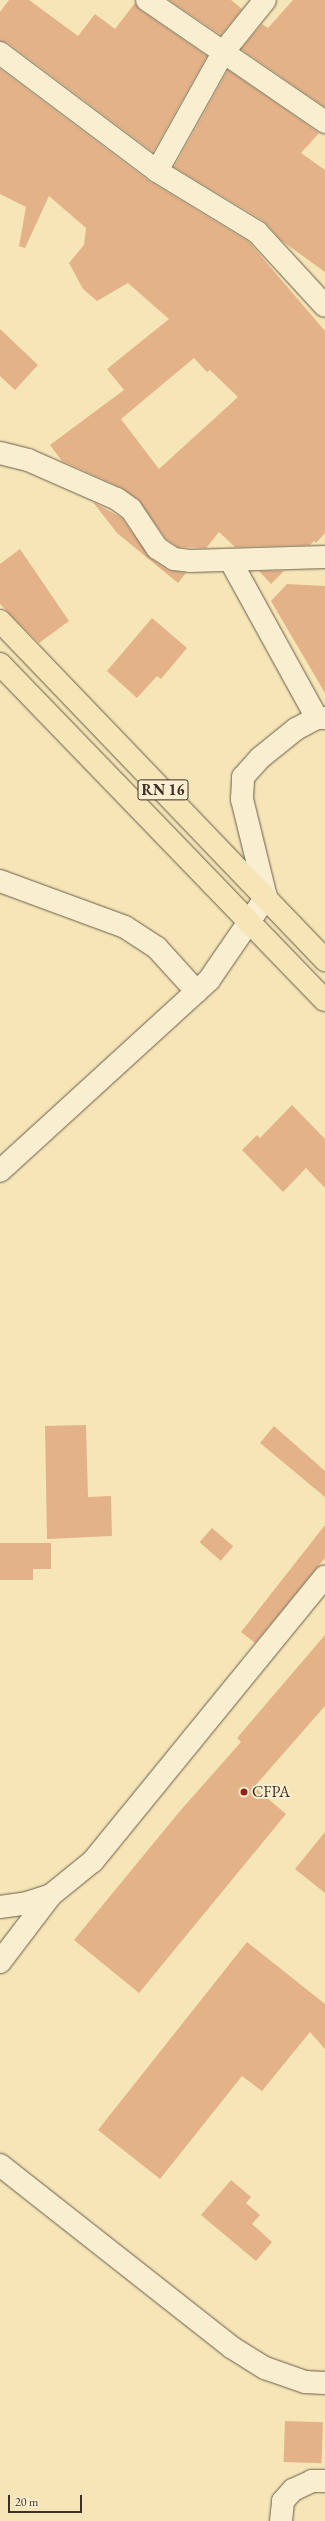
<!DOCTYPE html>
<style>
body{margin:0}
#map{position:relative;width:325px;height:2521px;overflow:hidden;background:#f6e5b7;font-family:"EB Garamond",serif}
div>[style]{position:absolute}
.building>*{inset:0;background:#e4b288;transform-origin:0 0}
.roads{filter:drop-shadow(0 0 1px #6b5c4a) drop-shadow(0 0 1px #6b5c4a)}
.minor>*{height:22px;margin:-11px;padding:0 11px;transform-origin:11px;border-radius:11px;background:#f9eed0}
.major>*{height:22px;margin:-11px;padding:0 11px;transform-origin:11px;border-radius:11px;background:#f6e5b7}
.dots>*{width:11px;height:11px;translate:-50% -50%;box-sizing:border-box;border:2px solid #f9eed0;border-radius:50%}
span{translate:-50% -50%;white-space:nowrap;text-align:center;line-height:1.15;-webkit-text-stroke:4px #f9eed0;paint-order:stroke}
.shield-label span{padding:1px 3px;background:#f9eed0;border:1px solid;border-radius:3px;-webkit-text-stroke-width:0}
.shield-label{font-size:15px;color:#3d2e26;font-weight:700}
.poi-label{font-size:16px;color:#3d2e26}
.left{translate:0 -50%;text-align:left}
.scale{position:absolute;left:8px;top:2495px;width:74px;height:18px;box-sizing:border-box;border:2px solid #3d2e26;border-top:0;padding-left:5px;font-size:12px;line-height:14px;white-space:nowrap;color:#3d2e26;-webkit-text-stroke:3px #f9eed0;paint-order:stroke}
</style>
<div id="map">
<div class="building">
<div style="clip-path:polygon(9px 0,29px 0,78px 36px,95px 14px,115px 29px,135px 3px,140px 10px,207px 56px,153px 152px,8px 43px,0 41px,0 12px)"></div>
<div style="clip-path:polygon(169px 0,231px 0,242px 9px,221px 35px)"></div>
<div style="clip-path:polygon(293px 0,325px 0,325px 107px,241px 49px,262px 24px,268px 28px)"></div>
<div style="clip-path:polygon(evenodd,0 69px,149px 181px,249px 242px,325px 331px,325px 533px,316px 543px,314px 541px,310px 545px,235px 547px,219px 532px,206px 548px,178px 547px,166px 539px,138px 499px,122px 488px,62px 461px,50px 445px,124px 390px,107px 369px,169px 319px,128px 283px,97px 301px,83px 289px,69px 263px,84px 245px,86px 228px,49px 196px,25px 248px,19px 246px,26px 207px,0 194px,0 69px,194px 358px,207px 372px,210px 370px,238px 397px,159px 469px,121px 419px,194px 358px)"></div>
<div style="clip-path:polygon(228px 70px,319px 133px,301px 153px,325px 170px,325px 272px,282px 241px,264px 221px,174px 167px)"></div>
<div style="clip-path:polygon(0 329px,38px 365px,15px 390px,0 376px)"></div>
<div style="clip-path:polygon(93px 502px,122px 518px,150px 558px,168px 570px,186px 573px,178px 583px,117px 533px)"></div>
<div style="clip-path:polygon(20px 549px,69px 621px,39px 643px,0 604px,0 564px)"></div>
<div style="clip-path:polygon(259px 571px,284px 571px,271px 584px)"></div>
<div style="clip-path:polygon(287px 584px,325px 586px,325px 693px,271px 601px)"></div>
<div style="clip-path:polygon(152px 618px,187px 648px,161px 679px,157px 676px,137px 698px,107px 671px)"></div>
<div style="clip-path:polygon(292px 1105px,325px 1139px,325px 1188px,306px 1168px,283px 1192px,242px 1150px,257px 1135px,260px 1138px)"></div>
<div style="clip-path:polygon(86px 1425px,88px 1497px,111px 1496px,112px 1536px,47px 1539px,45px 1426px)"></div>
<div style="clip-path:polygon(274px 1426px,325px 1471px,325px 1497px,260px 1443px)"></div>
<div style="clip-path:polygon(325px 1525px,325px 1558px,255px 1643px,241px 1632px)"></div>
<div style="left:212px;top:1528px;width:28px;height:19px;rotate:41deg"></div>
<div style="clip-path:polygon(0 1543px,51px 1543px,51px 1569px,33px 1569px,33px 1580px,0 1580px)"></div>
<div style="clip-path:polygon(325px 1635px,325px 1706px,254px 1787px,286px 1814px,139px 1993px,74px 1940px,180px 1811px,241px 1742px,237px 1738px)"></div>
<div style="clip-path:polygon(325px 1832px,325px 1893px,295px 1869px)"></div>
<div style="clip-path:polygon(247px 1942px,325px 2004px,325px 2049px,310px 2032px,262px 2091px,242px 2076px,160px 2179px,98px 2130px)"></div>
<div style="clip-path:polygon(231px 2180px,251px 2197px,246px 2203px,260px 2215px,252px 2224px,272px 2242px,256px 2261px,201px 2215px)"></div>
<div style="left:285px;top:2421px;width:38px;height:41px;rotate:2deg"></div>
</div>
<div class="roads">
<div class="minor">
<div style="left:147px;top:0;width:216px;rotate:34.4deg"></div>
<div style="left:0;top:53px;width:196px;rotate:36.9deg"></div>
<div style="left:157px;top:171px;width:137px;rotate:-60.8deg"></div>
<div style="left:224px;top:51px;width:65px;rotate:-51.2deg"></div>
<div style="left:157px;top:171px;width:117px;rotate:31.4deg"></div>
<div style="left:257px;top:232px;width:100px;rotate:47.4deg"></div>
<div style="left:0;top:453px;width:29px;rotate:14deg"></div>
<div style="left:28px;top:460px;width:97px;rotate:23.7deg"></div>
<div style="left:117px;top:499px;width:17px;rotate:36deg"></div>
<div style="left:131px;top:509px;width:47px;rotate:56.3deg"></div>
<div style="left:157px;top:548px;width:20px;rotate:33deg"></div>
<div style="left:174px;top:559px;width:16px;rotate:7deg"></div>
<div style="left:190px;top:561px;width:135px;rotate:-1.7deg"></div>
<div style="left:230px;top:560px;width:180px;rotate:61.2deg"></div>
<div style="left:0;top:881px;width:133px;rotate:20.2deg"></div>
<div style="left:125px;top:927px;width:38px;rotate:33deg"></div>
<div style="left:157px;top:948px;width:59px;rotate:47.7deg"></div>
<div style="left:0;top:1171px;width:283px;rotate:-42.4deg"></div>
<div style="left:209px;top:980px;width:101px;rotate:-55.5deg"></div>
<div style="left:266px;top:897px;width:101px;rotate:-103.8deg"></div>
<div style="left:242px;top:799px;width:22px;rotate:-87deg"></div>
<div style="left:243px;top:777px;width:25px;rotate:-48deg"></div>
<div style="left:260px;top:758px;width:46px;rotate:-38.9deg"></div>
<div style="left:296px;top:729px;width:24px;rotate:-28deg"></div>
<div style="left:317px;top:718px;width:8px"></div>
<div style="left:0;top:1907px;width:27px;rotate:-8deg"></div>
<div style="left:27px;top:1903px;width:25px;rotate:-18deg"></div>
<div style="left:51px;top:1895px;width:54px;rotate:-39deg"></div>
<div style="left:93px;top:1861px;width:367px;rotate:-50.8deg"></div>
<div style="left:0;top:1962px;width:84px;rotate:-52.7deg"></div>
<div style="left:0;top:2165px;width:294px;rotate:38.2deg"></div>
<div style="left:231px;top:2347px;width:40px;rotate:32deg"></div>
<div style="left:265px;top:2368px;width:42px;rotate:19.3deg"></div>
<div style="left:305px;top:2382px;width:20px;rotate:3deg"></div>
<div style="left:281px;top:2521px;width:20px;rotate:-84deg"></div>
<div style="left:283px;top:2501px;width:15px;rotate:-48deg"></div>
<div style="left:293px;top:2490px;width:21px;rotate:-25deg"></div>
<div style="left:312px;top:2481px;width:13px"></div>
</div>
<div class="major">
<div style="left:0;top:621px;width:470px;rotate:46.2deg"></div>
<div style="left:0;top:664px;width:467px;rotate:46deg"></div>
</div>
</div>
<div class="dots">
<div style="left:244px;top:1792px;background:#8f2418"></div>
</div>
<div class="shield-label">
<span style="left:163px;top:790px">RN 16</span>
</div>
<div class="poi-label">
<span class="left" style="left:252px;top:1792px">CFPA</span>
</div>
<div class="scale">20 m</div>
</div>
